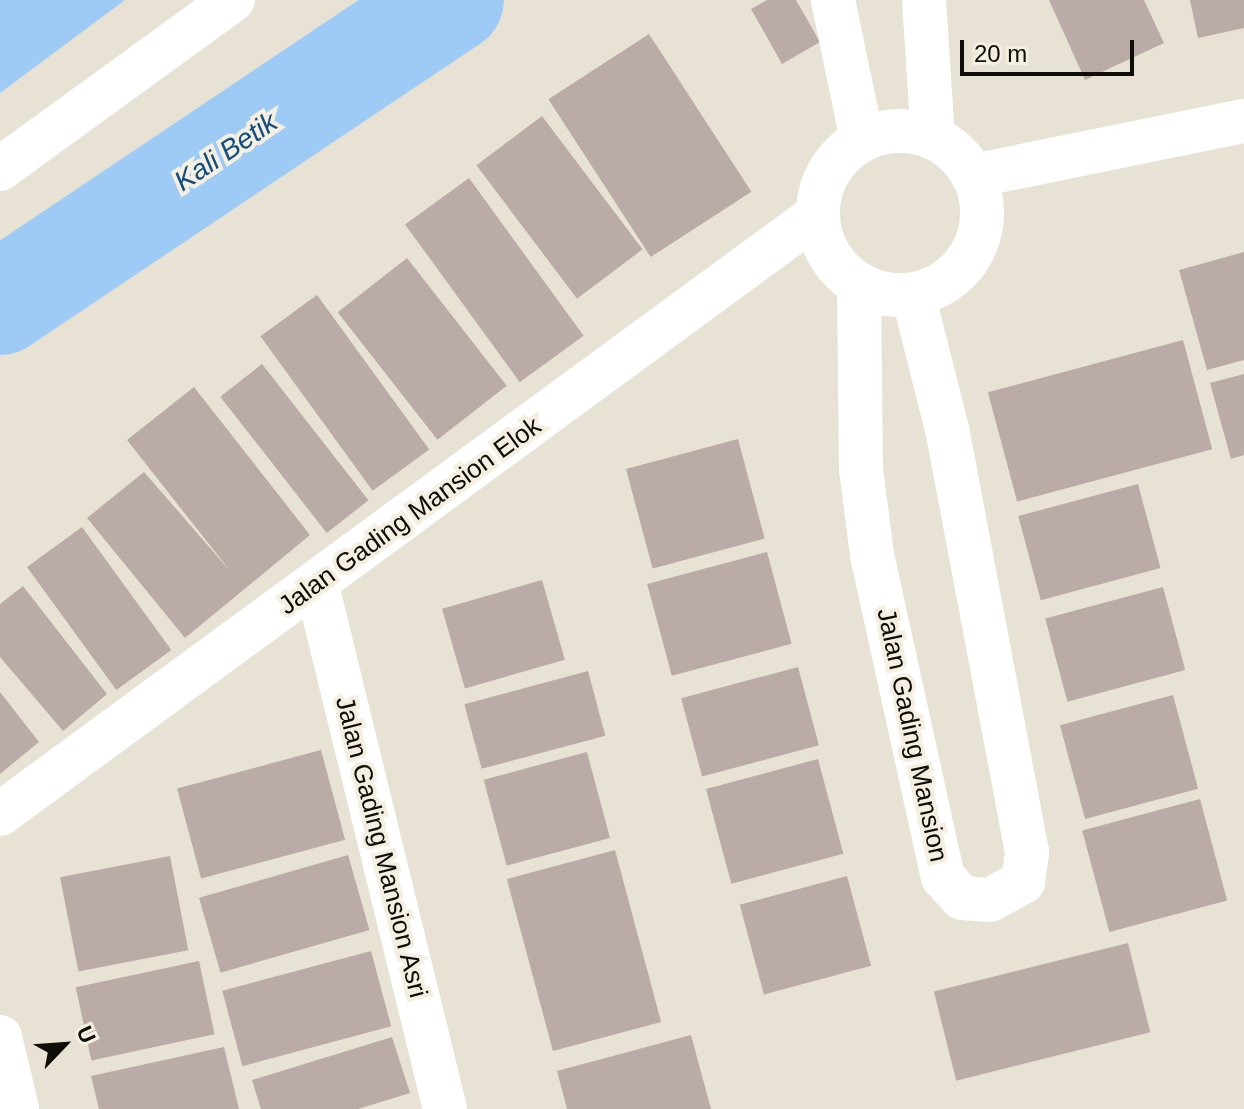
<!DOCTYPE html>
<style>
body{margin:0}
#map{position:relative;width:1244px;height:1109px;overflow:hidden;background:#e8e2d4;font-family:Helvetica,sans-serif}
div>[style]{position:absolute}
.water>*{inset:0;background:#9ecaf6}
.river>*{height:104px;margin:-52px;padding:0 52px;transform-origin:52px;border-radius:52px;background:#9ecaf6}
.building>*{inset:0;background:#bbaba6;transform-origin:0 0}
.minor>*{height:44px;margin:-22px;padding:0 22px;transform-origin:22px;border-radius:22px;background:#fff}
.minor>.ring{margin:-22px;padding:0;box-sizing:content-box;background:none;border:44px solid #fff;border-radius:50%}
span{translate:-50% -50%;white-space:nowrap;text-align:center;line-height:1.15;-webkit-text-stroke:8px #f5efe1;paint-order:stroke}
.street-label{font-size:26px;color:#0e0d08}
.water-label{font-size:28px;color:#124d7f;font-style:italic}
.north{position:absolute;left:24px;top:1005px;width:80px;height:80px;-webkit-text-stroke:6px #f5efe1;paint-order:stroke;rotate:65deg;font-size:22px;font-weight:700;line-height:32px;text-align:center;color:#0e0d08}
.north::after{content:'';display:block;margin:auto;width:28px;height:36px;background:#0e0d08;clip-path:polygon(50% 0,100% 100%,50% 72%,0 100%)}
.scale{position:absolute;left:960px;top:40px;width:174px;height:36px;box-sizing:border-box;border:4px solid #0e0d08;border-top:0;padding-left:10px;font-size:24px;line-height:28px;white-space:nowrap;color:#0e0d08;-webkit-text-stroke:6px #f5efe1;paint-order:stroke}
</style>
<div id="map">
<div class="water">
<div style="clip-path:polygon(0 0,125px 0,0 93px)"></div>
</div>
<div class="river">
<div style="left:0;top:303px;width:544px;rotate:-33.84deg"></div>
</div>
<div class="building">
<div style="clip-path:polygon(767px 0,796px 0,820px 42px,782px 64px,751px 9px)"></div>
<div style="clip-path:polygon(1049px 0,1144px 0,1164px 43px,1085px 80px)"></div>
<div style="clip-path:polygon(1190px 0,1244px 0,1244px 28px,1198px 38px)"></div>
<div style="left:649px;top:34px;width:188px;height:120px;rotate:57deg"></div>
<div style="left:542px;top:116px;width:167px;height:82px;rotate:53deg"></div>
<div style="left:469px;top:178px;width:195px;height:79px;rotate:54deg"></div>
<div style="clip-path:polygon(1244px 252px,1244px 360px,1207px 370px,1179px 270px)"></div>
<div style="left:407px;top:258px;width:162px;height:88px;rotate:52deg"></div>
<div style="left:317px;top:295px;width:191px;height:70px;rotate:54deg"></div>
<div style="left:1183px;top:340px;width:113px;height:202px;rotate:75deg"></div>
<div style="left:262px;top:364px;width:173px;height:53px;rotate:52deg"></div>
<div style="clip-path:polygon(1244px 374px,1244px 455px,1231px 459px,1210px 383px)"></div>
<div style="clip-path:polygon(194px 387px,310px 535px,185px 638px,87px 518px,144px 472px,231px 572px,127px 440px)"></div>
<div style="left:738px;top:439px;width:103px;height:116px;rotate:75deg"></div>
<div style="left:1138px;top:484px;width:87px;height:124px;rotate:75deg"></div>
<div style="left:82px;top:527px;width:152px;height:68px;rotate:54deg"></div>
<div style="left:767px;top:552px;width:95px;height:124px;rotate:75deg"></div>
<div style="left:542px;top:580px;width:83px;height:104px;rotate:74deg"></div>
<div style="clip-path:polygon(23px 586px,107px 694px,63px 731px,0 657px,0 604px)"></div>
<div style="left:1163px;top:587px;width:86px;height:122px;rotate:75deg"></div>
<div style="left:798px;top:667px;width:81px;height:121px;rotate:75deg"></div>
<div style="left:588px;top:671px;width:67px;height:128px;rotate:75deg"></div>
<div style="clip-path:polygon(0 692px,39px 742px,0 774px)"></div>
<div style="left:1173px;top:695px;width:97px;height:117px;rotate:75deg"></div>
<div style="left:321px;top:750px;width:93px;height:149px;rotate:75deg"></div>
<div style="left:587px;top:752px;width:89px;height:107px;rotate:75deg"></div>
<div style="left:818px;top:759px;width:98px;height:116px;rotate:75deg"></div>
<div style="left:1200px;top:799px;width:105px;height:122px;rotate:75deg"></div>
<div style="left:615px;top:850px;width:178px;height:112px;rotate:75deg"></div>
<div style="left:348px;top:855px;width:78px;height:155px;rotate:74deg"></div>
<div style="left:170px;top:856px;width:96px;height:112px;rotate:79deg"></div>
<div style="left:847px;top:876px;width:93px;height:111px;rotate:75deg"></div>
<div style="left:1128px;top:943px;width:92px;height:200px;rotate:76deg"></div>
<div style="left:371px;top:951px;width:78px;height:154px;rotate:75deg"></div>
<div style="left:199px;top:961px;width:75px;height:126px;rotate:78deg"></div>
<div style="clip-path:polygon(691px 1035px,711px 1109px,567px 1109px,557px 1071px)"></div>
<div style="clip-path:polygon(392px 1037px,410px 1093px,358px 1109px,261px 1109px,252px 1080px)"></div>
<div style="clip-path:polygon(224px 1047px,239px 1109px,99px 1109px,91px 1076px)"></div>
</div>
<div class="minor">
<div style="left:833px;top:0;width:143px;rotate:78.3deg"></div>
<div style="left:924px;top:0;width:138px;rotate:86.3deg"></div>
<div class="ring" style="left:818px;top:131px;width:120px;height:120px"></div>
<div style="left:0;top:169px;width:288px;rotate:-36deg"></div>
<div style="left:973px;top:176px;width:277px;rotate:-11.5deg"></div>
<div style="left:859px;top:284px;width:185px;rotate:89.4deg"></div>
<div style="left:861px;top:469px;width:87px;rotate:82.7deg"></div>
<div style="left:872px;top:555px;width:330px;rotate:77.6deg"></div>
<div style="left:943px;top:877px;width:28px;rotate:48deg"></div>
<div style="left:962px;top:898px;width:28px;rotate:4deg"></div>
<div style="left:990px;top:900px;width:38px;rotate:-29deg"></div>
<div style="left:1023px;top:882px;width:30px;rotate:-82deg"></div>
<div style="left:1027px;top:852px;width:426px;rotate:-100.7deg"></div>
<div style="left:948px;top:433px;width:142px;rotate:-104.2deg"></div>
<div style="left:317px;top:586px;width:538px;rotate:76.25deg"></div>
<div style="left:0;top:814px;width:1013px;rotate:-36.25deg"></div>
<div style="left:0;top:1037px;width:74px;rotate:76.7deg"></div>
</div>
<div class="street-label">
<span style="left:410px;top:516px;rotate:-36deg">Jalan Gading Mansion Elok</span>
<span style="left:912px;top:735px;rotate:78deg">Jalan Gading Mansion</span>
<span style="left:381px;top:847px;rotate:76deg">Jalan Gading Mansion Asri</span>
</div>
<div class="water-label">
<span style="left:226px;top:152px;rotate:-34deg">Kali Betik</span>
</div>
<div class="north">U</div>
<div class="scale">20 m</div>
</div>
